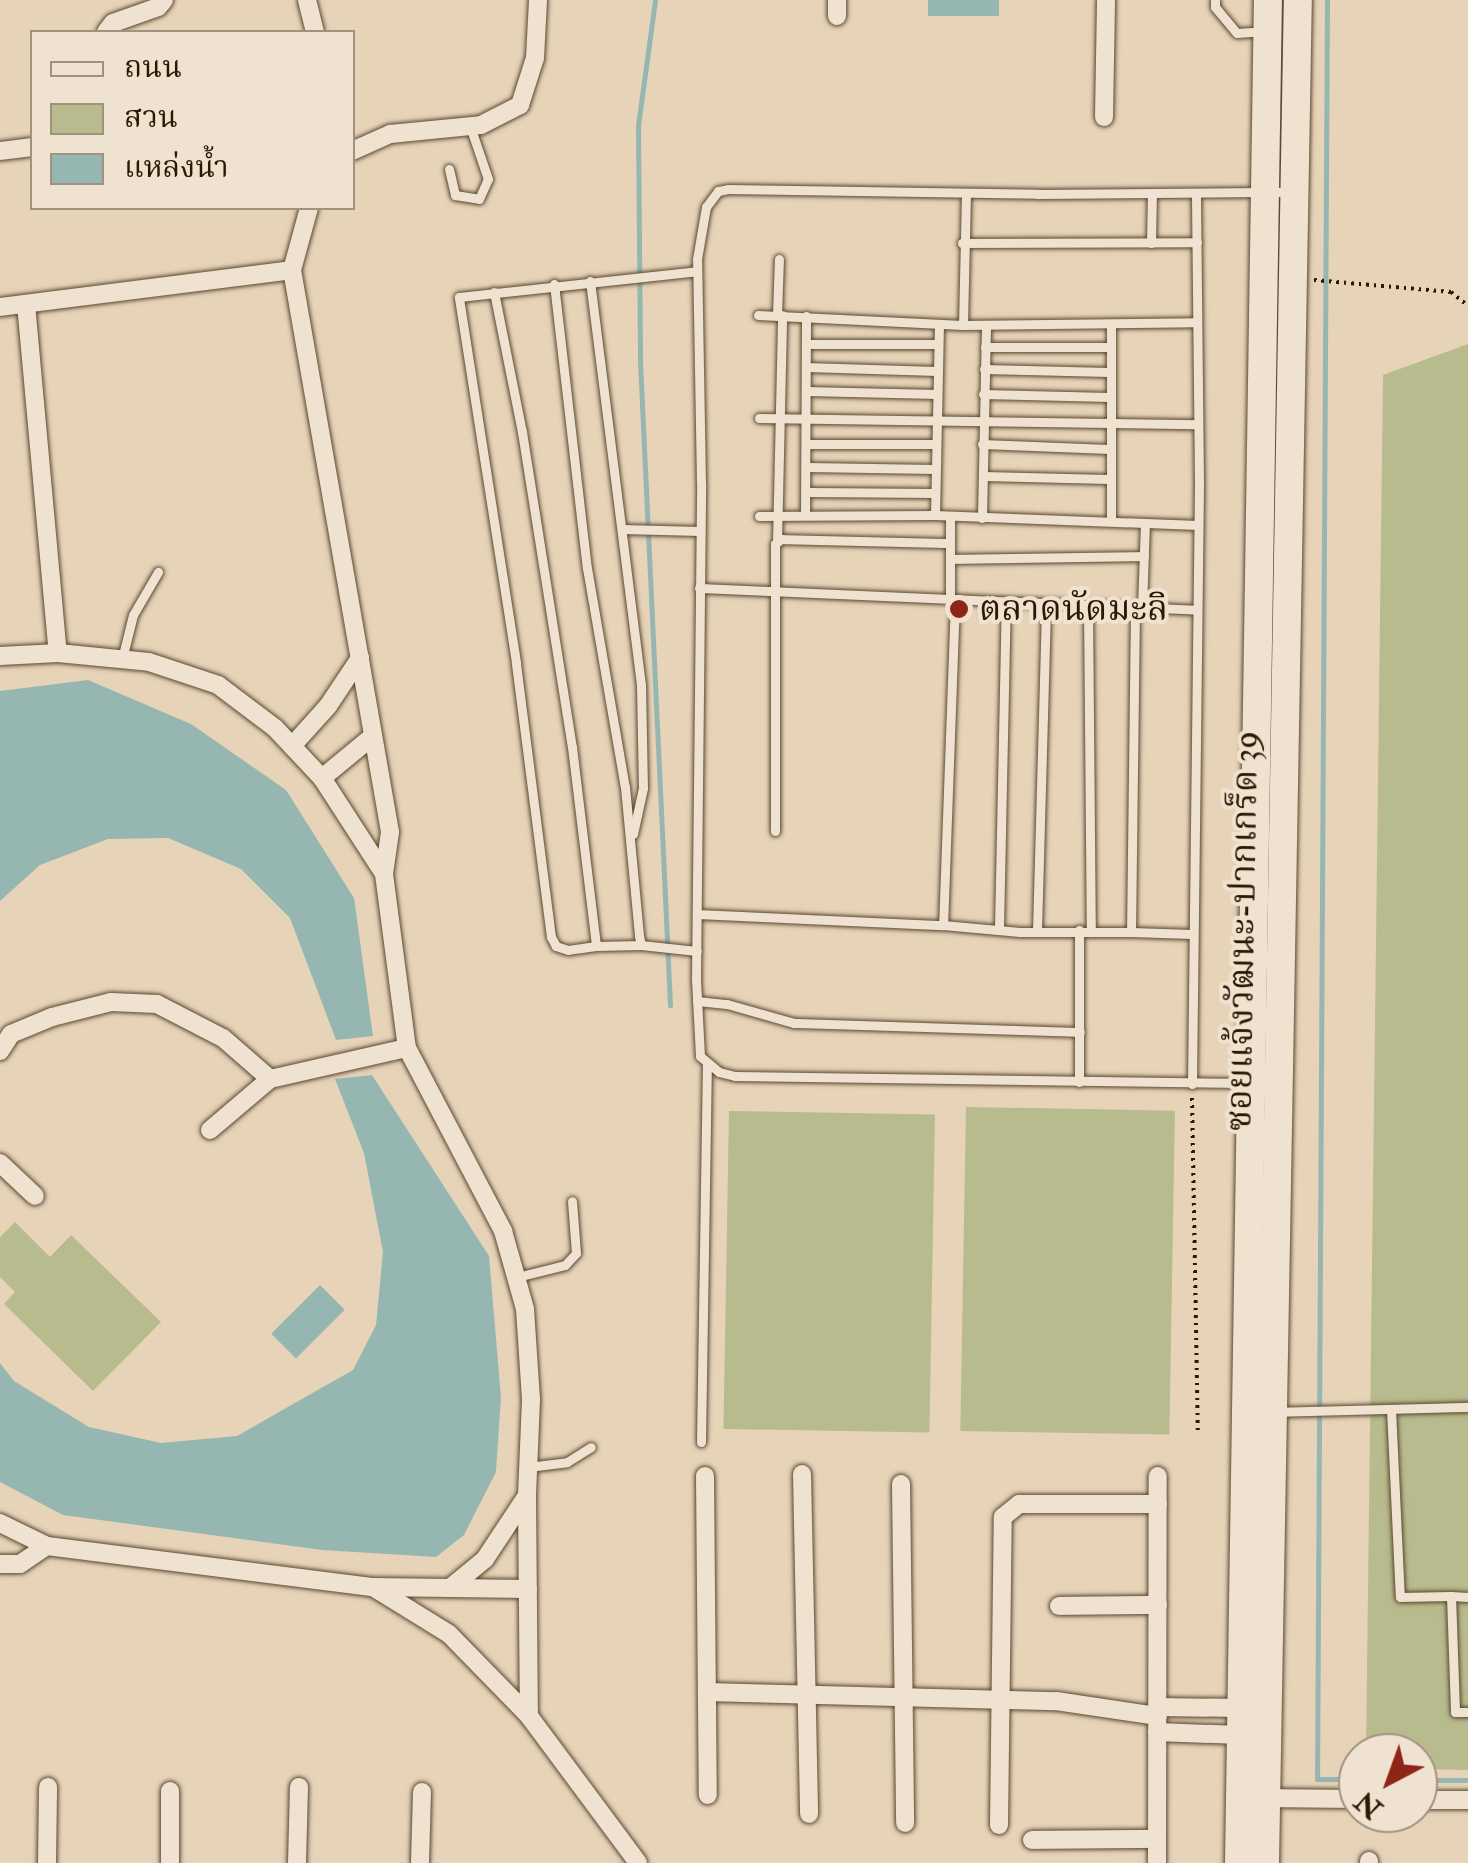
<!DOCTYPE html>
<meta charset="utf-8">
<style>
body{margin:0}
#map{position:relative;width:1468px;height:1863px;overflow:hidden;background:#e6d3b8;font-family:"IM FELL Double Pica","Noto Serif Thai",serif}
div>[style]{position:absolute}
.green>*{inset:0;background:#b8bb8d;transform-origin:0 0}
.water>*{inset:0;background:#96b7b1;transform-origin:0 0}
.stream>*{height:5px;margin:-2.5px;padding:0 2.5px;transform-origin:2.5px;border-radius:2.5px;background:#96b7b1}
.path>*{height:4px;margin-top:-2px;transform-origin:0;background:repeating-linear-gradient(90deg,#2b1901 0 2.5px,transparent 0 7.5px)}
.roads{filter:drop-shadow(0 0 2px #5a482f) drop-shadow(0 0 2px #5a482f)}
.lane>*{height:9px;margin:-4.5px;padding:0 4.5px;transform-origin:4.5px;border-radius:4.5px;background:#efe2d1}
.street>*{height:18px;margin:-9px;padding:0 9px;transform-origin:9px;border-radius:9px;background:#efe2d1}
.secondary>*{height:28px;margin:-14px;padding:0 14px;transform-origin:14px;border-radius:14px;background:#efe2d1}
.dots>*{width:28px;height:28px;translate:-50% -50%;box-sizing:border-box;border:5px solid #efe2d1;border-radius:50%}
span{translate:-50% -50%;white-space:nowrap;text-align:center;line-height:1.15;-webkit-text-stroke:8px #efe2d1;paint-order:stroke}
.poi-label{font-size:35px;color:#2b1901}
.left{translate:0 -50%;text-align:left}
.street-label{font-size:35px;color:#2b1901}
.legend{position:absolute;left:30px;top:30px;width:325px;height:180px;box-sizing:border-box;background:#efe2d1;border:2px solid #a1927e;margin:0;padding:12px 18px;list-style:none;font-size:30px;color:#2b1901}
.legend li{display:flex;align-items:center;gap:20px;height:50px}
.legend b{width:50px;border:2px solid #a1927e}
.north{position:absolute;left:1338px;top:1733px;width:100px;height:100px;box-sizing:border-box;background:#efe2d1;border:2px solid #a1927e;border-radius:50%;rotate:221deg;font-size:28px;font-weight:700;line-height:40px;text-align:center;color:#2b1901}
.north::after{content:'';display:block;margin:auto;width:35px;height:45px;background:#8f2418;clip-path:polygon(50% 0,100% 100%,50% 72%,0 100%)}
</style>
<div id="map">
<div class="green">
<div style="clip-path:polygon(1468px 344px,1468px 1770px,1418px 1769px,1418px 1753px,1366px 1753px,1383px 375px)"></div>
<div style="left:966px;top:1107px;width:209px;height:324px;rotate:1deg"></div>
<div style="left:729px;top:1111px;width:206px;height:318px;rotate:1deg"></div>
<div style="clip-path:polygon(15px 1222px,50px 1257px,71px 1235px,161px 1322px,93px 1391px,4px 1304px,15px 1292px,0 1277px,0 1237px)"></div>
</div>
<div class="water">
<div style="left:928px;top:0;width:71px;height:16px"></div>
<div style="clip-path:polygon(88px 680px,191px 724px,286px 790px,354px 898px,373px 1036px,336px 1040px,290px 918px,241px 869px,168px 838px,108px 839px,40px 865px,0 901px,0 691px)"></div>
<div style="clip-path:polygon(372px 1075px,489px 1256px,501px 1397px,496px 1472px,464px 1535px,436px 1557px,322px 1550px,63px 1515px,0 1482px,0 1363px,14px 1381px,89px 1427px,161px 1443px,237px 1436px,353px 1370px,376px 1325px,383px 1252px,364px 1153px,335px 1079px)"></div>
<div style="left:320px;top:1285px;width:35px;height:69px;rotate:45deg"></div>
</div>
<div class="stream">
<div style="left:655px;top:0;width:127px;rotate:97.7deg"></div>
<div style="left:638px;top:126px;width:235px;rotate:89.5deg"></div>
<div style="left:640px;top:361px;width:645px;rotate:87.33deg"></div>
<div style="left:1327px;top:0;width:1779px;rotate:90.32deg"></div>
<div style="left:1317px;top:1779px;width:41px"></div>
<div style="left:1418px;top:1780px;width:50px"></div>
</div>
<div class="path">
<div style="left:1314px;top:280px;width:138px;rotate:5deg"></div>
<div style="left:1451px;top:292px;width:22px;rotate:39deg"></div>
<div style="left:1192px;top:1098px;width:332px;rotate:89deg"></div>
</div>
<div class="roads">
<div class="lane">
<div style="left:1215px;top:0;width:7px;rotate:90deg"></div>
<div style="left:1215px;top:7px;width:34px;rotate:50deg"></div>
<div style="left:1237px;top:33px;width:27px;rotate:-4deg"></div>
<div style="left:449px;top:169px;width:27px;rotate:77deg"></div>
<div style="left:455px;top:195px;width:24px;rotate:9deg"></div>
<div style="left:479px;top:199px;width:22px;rotate:-66deg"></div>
<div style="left:488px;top:179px;width:56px;rotate:-108.8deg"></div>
<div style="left:962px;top:243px;width:235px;rotate:-0.2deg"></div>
<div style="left:1151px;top:243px;width:50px;rotate:-88.9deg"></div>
<div style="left:590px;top:281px;width:407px;rotate:82.8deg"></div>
<div style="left:641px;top:685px;width:103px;rotate:88.9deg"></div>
<div style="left:643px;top:788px;width:47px;rotate:102.3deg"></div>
<div style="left:554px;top:284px;width:286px;rotate:83.4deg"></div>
<div style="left:587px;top:568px;width:222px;rotate:80.2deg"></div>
<div style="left:625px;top:787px;width:150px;rotate:84.6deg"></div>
<div style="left:639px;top:936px;width:9px;rotate:77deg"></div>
<div style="left:641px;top:945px;width:56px;rotate:6.1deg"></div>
<div style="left:494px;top:292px;width:143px;rotate:78.7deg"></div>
<div style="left:522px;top:432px;width:319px;rotate:81deg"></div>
<div style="left:572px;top:747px;width:200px;rotate:83.1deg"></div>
<div style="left:596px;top:946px;width:45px;rotate:-1.3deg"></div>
<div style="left:758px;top:315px;width:205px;rotate:2.8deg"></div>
<div style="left:963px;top:325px;width:234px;rotate:-0.7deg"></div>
<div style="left:777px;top:315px;width:56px;rotate:-88deg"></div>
<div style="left:963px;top:325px;width:132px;rotate:-88.7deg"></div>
<div style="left:806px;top:344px;width:132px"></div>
<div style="left:985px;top:347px;width:124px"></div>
<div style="left:806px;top:367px;width:131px;rotate:1.7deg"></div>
<div style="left:984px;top:369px;width:125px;rotate:1.4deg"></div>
<div style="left:806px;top:391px;width:131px;rotate:1.3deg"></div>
<div style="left:983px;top:394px;width:126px;rotate:1.4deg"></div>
<div style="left:759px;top:418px;width:439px;rotate:0.8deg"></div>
<div style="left:806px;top:444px;width:130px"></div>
<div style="left:982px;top:444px;width:127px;rotate:2.3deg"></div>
<div style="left:807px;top:467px;width:128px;rotate:0.9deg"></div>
<div style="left:983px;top:476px;width:125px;rotate:1.4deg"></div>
<div style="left:807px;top:492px;width:128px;rotate:0.4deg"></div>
<div style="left:805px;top:515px;width:199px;rotate:-89.7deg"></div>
<div style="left:935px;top:515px;width:191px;rotate:-88.8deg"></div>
<div style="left:759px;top:516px;width:176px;rotate:-0.3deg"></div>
<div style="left:935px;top:515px;width:263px;rotate:2.2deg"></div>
<div style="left:982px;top:518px;width:193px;rotate:-88.8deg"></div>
<div style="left:1111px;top:520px;width:194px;rotate:-90deg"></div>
<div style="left:622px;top:529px;width:78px;rotate:1.5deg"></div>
<div style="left:777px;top:542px;width:227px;rotate:-88.7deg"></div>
<div style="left:951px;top:559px;width:193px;rotate:-0.9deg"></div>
<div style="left:699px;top:588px;width:497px;rotate:2.5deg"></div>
<div style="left:950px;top:599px;width:80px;rotate:-90deg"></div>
<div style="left:955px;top:600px;width:325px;rotate:92.1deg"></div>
<div style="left:943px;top:925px;width:77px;rotate:5.2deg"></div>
<div style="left:1020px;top:932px;width:111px"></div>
<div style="left:1088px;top:606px;width:325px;rotate:89.5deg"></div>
<div style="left:1135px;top:608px;width:324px;rotate:90.7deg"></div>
<div style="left:1131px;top:932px;width:61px;rotate:1.9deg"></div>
<div style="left:1142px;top:608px;width:84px;rotate:-88deg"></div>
<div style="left:122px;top:659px;width:45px;rotate:-76deg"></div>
<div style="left:133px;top:615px;width:50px;rotate:-59.8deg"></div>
<div style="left:775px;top:831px;width:287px;rotate:-90deg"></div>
<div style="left:775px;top:544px;width:8px;rotate:-40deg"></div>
<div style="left:781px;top:539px;width:169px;rotate:1.4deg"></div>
<div style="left:697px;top:914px;width:246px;rotate:2.6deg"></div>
<div style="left:999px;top:928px;width:325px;rotate:-88.8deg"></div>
<div style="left:1079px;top:930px;width:152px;rotate:90deg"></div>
<div style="left:1037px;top:931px;width:327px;rotate:-88.4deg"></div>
<div style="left:596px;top:946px;width:28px;rotate:172deg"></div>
<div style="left:568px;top:950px;width:13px;rotate:-162deg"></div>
<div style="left:556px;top:946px;width:10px;rotate:-119deg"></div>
<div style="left:551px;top:937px;width:277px;rotate:-97.3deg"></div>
<div style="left:516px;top:662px;width:369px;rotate:-98.9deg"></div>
<div style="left:459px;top:297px;width:239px;rotate:-6.2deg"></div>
<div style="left:697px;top:1001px;width:30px;rotate:6deg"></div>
<div style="left:727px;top:1004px;width:70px;rotate:15.8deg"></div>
<div style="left:794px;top:1023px;width:286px;rotate:1.8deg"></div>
<div style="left:1247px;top:1083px;width:512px;rotate:-179.22deg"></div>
<div style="left:735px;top:1076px;width:16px;rotate:-166deg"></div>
<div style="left:719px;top:1072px;width:25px;rotate:-140deg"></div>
<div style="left:700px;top:1056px;width:77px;rotate:-93deg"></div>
<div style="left:696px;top:979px;width:496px;rotate:-89.4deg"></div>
<div style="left:701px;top:483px;width:224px;rotate:-91deg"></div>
<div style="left:697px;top:259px;width:53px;rotate:-80.2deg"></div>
<div style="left:706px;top:207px;width:20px;rotate:-53deg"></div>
<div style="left:718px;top:191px;width:10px;rotate:-11deg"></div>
<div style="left:728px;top:189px;width:310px;rotate:0.9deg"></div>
<div style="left:1038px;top:194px;width:254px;rotate:-0.5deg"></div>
<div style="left:1192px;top:1084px;width:601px;rotate:-89.33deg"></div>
<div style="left:1199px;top:483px;width:290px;rotate:-90.6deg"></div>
<div style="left:517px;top:1277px;width:49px;rotate:-14deg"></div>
<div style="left:565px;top:1265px;width:16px;rotate:-47deg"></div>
<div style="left:576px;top:1253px;width:52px;rotate:-94.4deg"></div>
<div style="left:1391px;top:1409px;width:188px;rotate:87.3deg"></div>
<div style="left:1400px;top:1597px;width:51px;rotate:-1.1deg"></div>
<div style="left:1451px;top:1596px;width:116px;rotate:88deg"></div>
<div style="left:1455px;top:1712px;width:13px"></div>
<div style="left:1275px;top:1412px;width:193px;rotate:-1.5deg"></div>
<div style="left:701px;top:1442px;width:377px;rotate:-89.1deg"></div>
<div style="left:528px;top:1467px;width:39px;rotate:-7deg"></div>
<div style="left:567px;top:1462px;width:28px;rotate:-32deg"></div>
<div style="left:1451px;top:1596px;width:17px;rotate:3deg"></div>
</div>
<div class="street">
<div style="left:307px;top:0;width:33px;rotate:76deg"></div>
<div style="left:837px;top:16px;width:16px;rotate:-90deg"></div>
<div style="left:106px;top:32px;width:11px;rotate:-52deg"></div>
<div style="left:113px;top:23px;width:48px;rotate:-19.6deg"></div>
<div style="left:158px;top:7px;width:9px;rotate:-49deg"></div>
<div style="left:1104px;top:117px;width:117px;rotate:-89deg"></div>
<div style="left:0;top:151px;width:32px;rotate:-7deg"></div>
<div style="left:352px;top:151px;width:42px;rotate:-24.1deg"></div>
<div style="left:390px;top:134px;width:91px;rotate:-5.6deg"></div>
<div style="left:481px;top:125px;width:44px;rotate:-27.1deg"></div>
<div style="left:520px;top:105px;width:49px;rotate:-72.3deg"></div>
<div style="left:535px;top:58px;width:58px;rotate:-87deg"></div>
<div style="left:292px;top:270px;width:570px;rotate:80.11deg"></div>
<div style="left:390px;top:832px;width:42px;rotate:98.1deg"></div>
<div style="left:26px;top:304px;width:350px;rotate:84.8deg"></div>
<div style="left:0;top:307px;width:294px;rotate:-7.2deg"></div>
<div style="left:292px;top:270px;width:64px;rotate:-74.7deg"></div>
<div style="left:0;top:656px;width:58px;rotate:-3deg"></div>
<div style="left:58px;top:653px;width:91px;rotate:5.6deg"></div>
<div style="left:149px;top:662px;width:73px;rotate:18.4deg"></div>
<div style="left:218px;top:685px;width:71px;rotate:37deg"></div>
<div style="left:275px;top:728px;width:69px;rotate:46.8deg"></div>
<div style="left:322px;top:778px;width:114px;rotate:57.1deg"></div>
<div style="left:384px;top:874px;width:176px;rotate:82.5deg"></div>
<div style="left:407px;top:1048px;width:207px;rotate:62.3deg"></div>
<div style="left:503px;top:1231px;width:81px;rotate:74.2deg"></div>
<div style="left:525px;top:1309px;width:91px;rotate:86.2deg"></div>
<div style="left:531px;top:1400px;width:96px;rotate:92.4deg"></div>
<div style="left:527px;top:1496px;width:220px;rotate:89.5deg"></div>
<div style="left:529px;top:1716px;width:183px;rotate:53.4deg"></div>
<div style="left:292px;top:746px;width:54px;rotate:-48deg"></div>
<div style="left:328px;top:706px;width:58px;rotate:-56.3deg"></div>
<div style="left:322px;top:778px;width:66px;rotate:-39.5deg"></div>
<div style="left:0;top:1051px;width:20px;rotate:-57deg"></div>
<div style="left:11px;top:1034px;width:44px;rotate:-22.5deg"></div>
<div style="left:52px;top:1017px;width:61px;rotate:-14.3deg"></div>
<div style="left:111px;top:1002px;width:46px;rotate:2.5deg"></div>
<div style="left:157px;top:1004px;width:74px;rotate:27.3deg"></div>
<div style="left:223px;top:1038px;width:62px;rotate:41.1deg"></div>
<div style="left:210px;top:1130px;width:79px;rotate:-40.4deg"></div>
<div style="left:270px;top:1079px;width:140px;rotate:-12.8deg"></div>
<div style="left:0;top:1163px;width:48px;rotate:43.3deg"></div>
<div style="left:802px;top:1474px;width:340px;rotate:88.8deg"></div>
<div style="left:705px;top:1476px;width:319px;rotate:89.5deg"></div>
<div style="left:901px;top:1484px;width:339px;rotate:89.3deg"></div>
<div style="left:0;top:1523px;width:52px;rotate:26.1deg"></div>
<div style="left:47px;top:1546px;width:329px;rotate:7.2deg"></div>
<div style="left:373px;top:1587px;width:89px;rotate:31.7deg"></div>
<div style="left:449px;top:1634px;width:115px;rotate:45.7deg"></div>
<div style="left:0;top:1564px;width:20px"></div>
<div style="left:20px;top:1564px;width:32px;rotate:-34deg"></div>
<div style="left:373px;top:1587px;width:155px;rotate:0.7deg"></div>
<div style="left:450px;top:1588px;width:45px;rotate:-39.6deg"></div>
<div style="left:485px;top:1559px;width:74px;rotate:-56.5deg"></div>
<div style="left:1059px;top:1606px;width:99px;rotate:-0.6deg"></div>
<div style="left:707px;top:1692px;width:349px;rotate:1.5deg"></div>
<div style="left:1056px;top:1701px;width:103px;rotate:8.4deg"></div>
<div style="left:1157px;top:1707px;width:83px;rotate:0.7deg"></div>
<div style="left:1157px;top:1732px;width:83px;rotate:2.1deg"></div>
<div style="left:170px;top:1791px;width:72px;rotate:90deg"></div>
<div style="left:1259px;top:1798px;width:99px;rotate:0.6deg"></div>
<div style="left:1418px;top:1800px;width:50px"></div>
<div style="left:999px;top:1825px;width:308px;rotate:-89.3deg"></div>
<div style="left:1003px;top:1517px;width:21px;rotate:-39deg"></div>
<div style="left:1019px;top:1504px;width:139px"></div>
<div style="left:1032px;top:1840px;width:125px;rotate:-0.5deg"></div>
<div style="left:47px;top:1863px;width:76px;rotate:-89.2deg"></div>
<div style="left:297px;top:1863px;width:76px;rotate:-88.5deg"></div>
<div style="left:420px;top:1863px;width:71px;rotate:-88.4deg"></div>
<div style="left:1157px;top:1863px;width:387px;rotate:-89.9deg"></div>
<div style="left:1369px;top:1863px;width:2px;rotate:-90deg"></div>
</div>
<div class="secondary">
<div style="left:1239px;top:1863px;width:1863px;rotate:-89.11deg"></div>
<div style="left:1265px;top:1863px;width:1863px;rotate:-88.99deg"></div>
</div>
</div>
<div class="dots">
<div style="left:959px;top:609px;background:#8f2418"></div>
</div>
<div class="poi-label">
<span class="left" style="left:979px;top:609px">ตลาดนัดมะลิ</span>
</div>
<div class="street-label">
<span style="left:1243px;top:931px;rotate:-89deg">ซอยแจ้งวัฒนะ-ปากเกร็ด 39</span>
</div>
<ul class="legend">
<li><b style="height:12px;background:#efe2d1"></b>ถนน</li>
<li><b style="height:28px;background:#b8bb8d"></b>สวน</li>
<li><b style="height:28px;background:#96b7b1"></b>แหล่งน้ำ</li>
</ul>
<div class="north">N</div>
</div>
